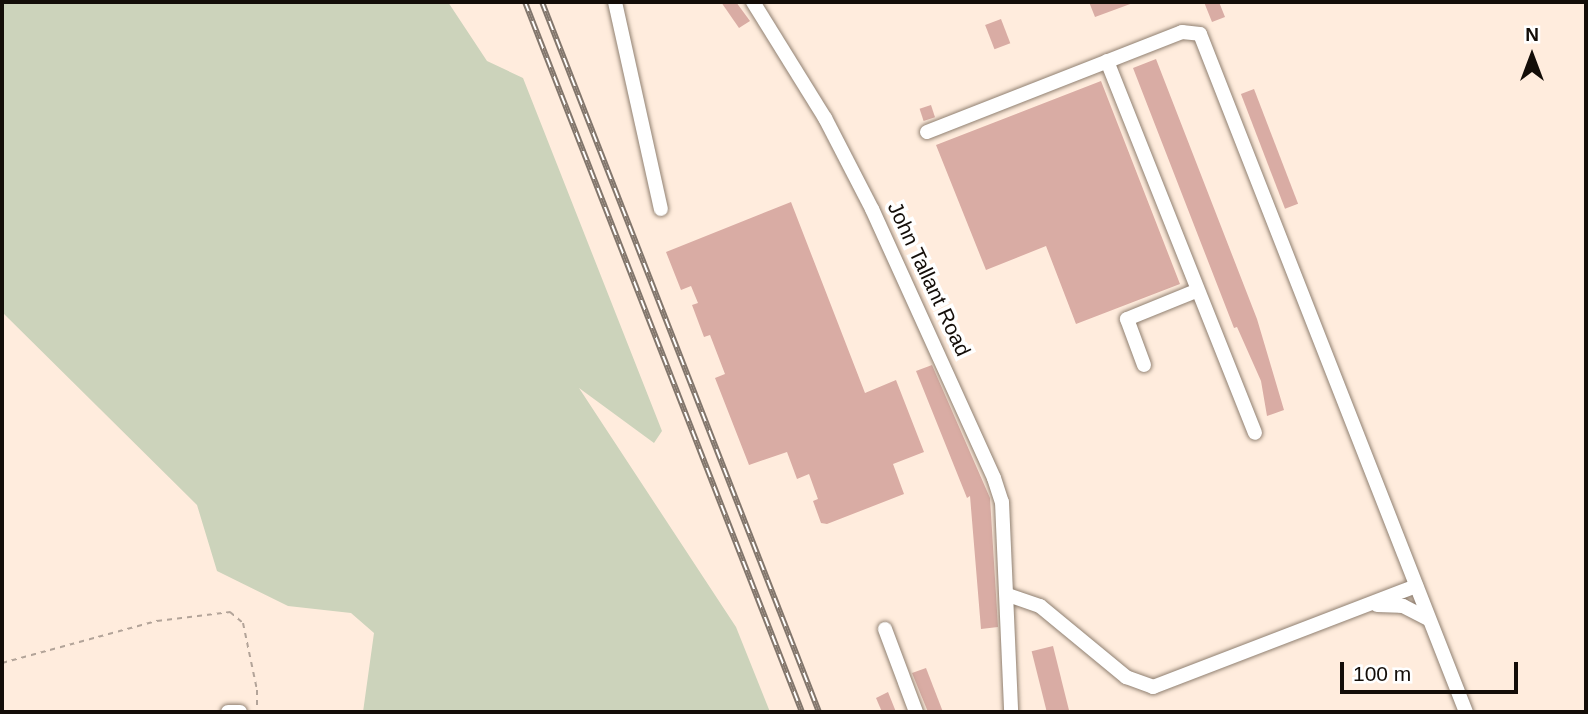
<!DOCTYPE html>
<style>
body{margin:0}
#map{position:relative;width:1588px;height:714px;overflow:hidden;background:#ffecdd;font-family:Arial,sans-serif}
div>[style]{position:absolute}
.green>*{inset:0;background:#ccd3bb}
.building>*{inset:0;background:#d9aca4;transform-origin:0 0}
.path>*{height:2px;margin-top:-1px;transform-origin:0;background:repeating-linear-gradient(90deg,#b3a499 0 5px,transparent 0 10px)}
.roads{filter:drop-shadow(0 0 2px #908071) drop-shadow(0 0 2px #908071)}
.minor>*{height:14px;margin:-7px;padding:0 7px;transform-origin:7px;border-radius:7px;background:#fff}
.rail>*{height:6px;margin-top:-3px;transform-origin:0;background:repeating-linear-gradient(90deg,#fff 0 10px,#82766c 0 20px);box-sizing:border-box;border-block:2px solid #82766c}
span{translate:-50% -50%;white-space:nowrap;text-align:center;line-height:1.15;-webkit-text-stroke:7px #fff;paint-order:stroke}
.street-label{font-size:21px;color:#130d08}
.frame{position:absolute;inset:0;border:4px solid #130d08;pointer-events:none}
.north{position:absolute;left:1497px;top:21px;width:70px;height:70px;-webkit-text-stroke:5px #fff;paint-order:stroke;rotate:0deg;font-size:19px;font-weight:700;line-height:28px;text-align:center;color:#130d08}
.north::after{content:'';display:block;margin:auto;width:24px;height:32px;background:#130d08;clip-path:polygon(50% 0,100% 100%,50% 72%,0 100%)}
.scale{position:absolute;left:1340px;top:662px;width:178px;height:32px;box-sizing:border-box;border:4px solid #130d08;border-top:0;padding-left:9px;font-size:21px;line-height:24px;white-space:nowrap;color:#130d08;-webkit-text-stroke:5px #fff;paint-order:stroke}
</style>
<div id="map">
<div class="green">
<div style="clip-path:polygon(2px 2px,448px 2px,487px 61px,523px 78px,662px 431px,654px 443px,579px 388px,736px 627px,770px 712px,363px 712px,374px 633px,351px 613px,288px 606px,217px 571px,197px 505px,2px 312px)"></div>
</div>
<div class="building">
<div style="clip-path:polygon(721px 2px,736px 2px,750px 21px,739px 28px)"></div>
<div style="clip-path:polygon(1089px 2px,1133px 2px,1133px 3px,1095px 17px)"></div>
<div style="clip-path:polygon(1204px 2px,1219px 2px,1225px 17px,1212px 22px)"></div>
<div style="left:1001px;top:19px;width:26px;height:17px;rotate:69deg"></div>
<div style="clip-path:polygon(1156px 59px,1257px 319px,1284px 410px,1267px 416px,1261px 381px,1237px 327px,1234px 328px,1133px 68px)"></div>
<div style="clip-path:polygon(1101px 81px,1180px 284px,1076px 324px,1046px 246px,986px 270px,936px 145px)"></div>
<div style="left:1254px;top:89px;width:123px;height:14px;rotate:69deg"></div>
<div style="left:931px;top:105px;width:13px;height:12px;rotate:72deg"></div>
<div style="clip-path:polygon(791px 202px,865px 393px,896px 380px,924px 452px,893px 464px,904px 494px,827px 524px,821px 523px,813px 501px,818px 499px,809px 474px,797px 479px,787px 452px,749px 465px,715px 378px,725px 374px,710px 335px,704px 337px,692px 305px,698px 303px,691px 286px,681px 290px,666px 252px)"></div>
<div style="clip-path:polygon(932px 365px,990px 498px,998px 627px,981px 629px,970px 496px,967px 498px,916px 371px)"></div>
<div style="left:1053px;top:646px;width:68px;height:22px;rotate:76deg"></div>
<div style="clip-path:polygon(926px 668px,943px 712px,928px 712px,912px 673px)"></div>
<div style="clip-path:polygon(888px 692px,896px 712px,882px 712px,876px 698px)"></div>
</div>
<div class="path">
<div style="left:2px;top:663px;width:161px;rotate:-15.2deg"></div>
<div style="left:157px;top:621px;width:74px;rotate:-7deg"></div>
<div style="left:230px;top:612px;width:17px;rotate:40deg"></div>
<div style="left:243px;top:623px;width:68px;rotate:78.2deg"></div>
<div style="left:257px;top:690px;width:22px;rotate:90deg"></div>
</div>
<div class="roads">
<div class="minor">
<div style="left:615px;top:2px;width:212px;rotate:77.5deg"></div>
<div style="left:753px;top:2px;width:137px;rotate:58.2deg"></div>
<div style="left:825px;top:118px;width:102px;rotate:62.7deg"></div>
<div style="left:872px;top:209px;width:295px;rotate:65.6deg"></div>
<div style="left:994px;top:478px;width:25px;rotate:72deg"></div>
<div style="left:1002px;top:502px;width:210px;rotate:87.5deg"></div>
<div style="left:1107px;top:61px;width:400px;rotate:68.3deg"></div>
<div style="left:927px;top:132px;width:274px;rotate:-21.4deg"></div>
<div style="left:1182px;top:32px;width:18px;rotate:6deg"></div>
<div style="left:1200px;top:34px;width:728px;rotate:68.58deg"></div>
<div style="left:1144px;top:365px;width:49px;rotate:-110.3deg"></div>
<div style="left:1127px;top:319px;width:74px;rotate:-22.1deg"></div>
<div style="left:1008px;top:595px;width:34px;rotate:19deg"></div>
<div style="left:1040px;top:606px;width:112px;rotate:39.5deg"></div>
<div style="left:1126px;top:677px;width:29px;rotate:20deg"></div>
<div style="left:1153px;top:687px;width:282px;rotate:-21deg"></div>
<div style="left:1377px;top:605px;width:26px;rotate:2deg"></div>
<div style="left:1403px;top:606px;width:29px;rotate:27deg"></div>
<div style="left:885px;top:629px;width:89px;rotate:69.5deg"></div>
<div style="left:228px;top:712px;width:12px"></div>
</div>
</div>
<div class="rail">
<div style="left:525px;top:2px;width:762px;rotate:68.69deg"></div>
<div style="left:542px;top:2px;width:762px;rotate:68.69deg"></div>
</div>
<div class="street-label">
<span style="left:929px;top:279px;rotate:65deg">John Tallant Road</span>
</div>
<div class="frame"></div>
<div class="north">N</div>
<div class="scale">100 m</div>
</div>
